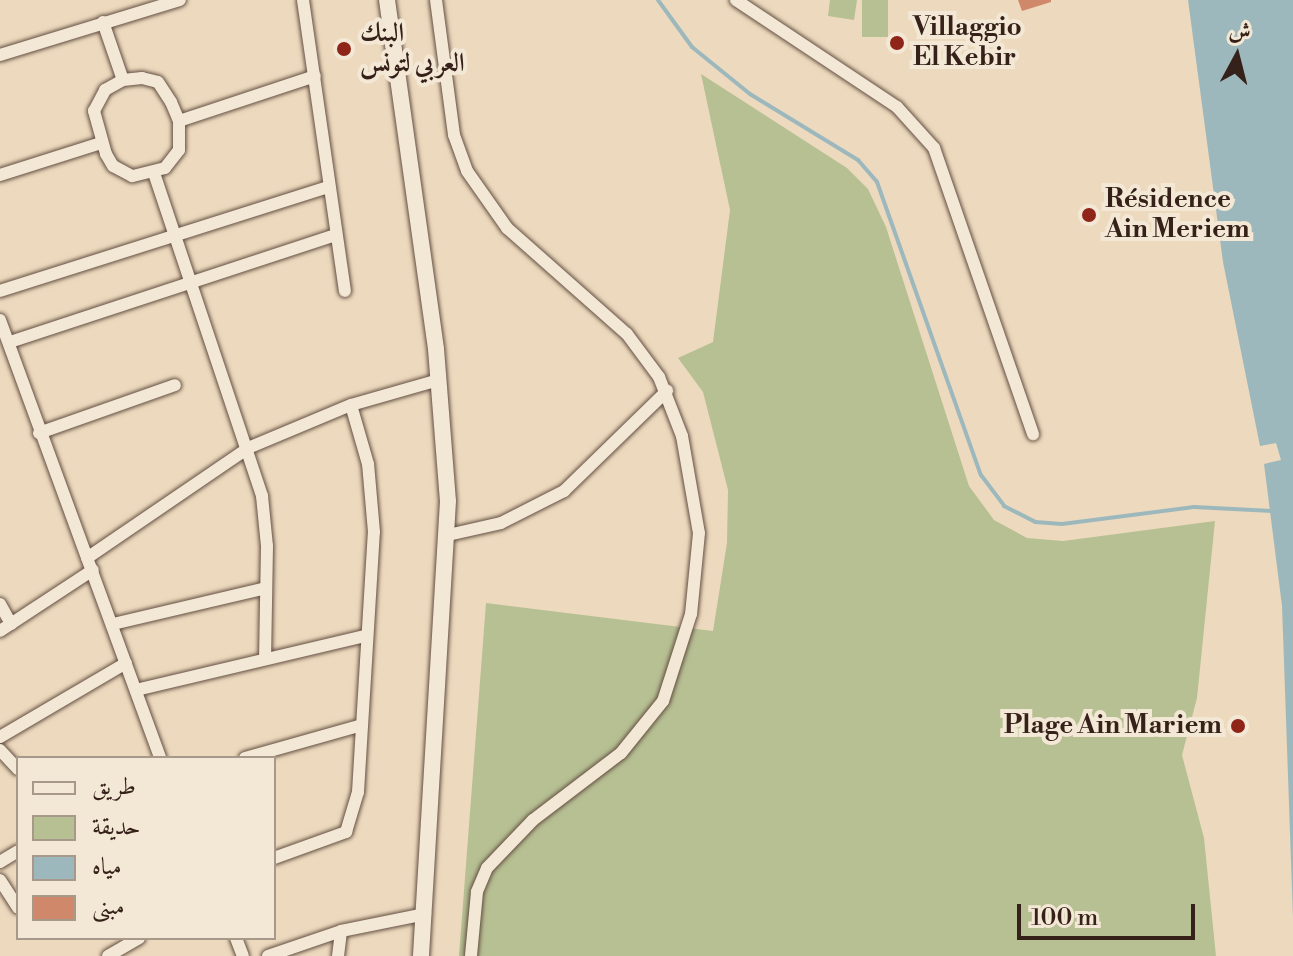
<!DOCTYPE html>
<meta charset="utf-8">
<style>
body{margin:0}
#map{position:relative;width:1293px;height:956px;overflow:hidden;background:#eddabe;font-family:"Libre Bodoni",Amiri,serif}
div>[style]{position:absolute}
.green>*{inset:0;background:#b7c093;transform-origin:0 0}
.water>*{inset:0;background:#9db8bc}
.stream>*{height:4px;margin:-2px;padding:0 2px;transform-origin:2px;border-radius:2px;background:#9db8bc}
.building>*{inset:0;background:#d0886b}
.roads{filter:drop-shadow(0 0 2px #634f42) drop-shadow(0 0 2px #634f42)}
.minor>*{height:12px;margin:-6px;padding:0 6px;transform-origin:6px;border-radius:6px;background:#f3e7d5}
.secondary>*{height:16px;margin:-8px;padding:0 8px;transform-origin:8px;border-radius:8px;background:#f3e7d5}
.dots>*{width:22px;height:22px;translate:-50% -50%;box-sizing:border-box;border:4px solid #f3e7d5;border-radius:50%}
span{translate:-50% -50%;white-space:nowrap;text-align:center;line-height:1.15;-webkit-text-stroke:8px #f3e7d5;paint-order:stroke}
.poi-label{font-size:26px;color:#352119;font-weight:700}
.left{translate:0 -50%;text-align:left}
.right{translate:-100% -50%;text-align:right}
.legend{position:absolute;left:16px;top:756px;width:260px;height:184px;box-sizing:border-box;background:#f3e7d5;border:2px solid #a7988a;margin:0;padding:10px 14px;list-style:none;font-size:24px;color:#352119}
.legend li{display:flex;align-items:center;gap:16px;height:40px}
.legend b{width:40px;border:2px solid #a7988a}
.north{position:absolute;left:1197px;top:16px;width:80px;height:80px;-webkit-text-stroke:6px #f3e7d5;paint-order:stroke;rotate:7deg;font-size:22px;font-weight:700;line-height:32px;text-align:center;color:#352119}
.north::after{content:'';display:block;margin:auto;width:28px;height:36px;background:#352119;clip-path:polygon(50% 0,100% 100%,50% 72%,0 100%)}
.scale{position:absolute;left:1017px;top:904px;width:178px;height:36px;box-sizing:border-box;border:4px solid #352119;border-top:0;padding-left:10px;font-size:24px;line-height:28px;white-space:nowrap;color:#352119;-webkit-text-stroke:6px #f3e7d5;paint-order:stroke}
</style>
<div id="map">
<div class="green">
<div style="clip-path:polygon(830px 0,857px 0,854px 20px,828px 16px)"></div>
<div style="left:862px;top:0;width:26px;height:37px"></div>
<div style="clip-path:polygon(701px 74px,847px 168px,868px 189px,886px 227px,969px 486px,994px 520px,1027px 538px,1063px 541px,1215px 521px,1197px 698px,1182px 755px,1204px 838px,1216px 956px,459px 956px,486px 603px,713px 631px,727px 543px,728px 490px,703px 392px,678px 358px,713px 342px,730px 210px)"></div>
</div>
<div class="water">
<div style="clip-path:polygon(1188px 0,1293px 0,1293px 918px,1282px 606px,1264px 464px,1281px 460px,1276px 443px,1260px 446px,1223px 262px)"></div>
</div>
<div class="stream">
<div style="left:658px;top:0;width:58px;rotate:54.1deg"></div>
<div style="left:692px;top:47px;width:75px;rotate:39deg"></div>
<div style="left:750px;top:94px;width:127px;rotate:31.4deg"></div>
<div style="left:858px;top:160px;width:29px;rotate:49deg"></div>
<div style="left:877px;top:182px;width:311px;rotate:70.5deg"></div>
<div style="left:981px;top:475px;width:39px;rotate:53deg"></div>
<div style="left:1004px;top:506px;width:35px;rotate:27deg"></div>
<div style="left:1035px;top:522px;width:27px;rotate:4deg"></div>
<div style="left:1062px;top:524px;width:133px;rotate:-7.3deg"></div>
<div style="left:1194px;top:507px;width:80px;rotate:2.9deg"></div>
</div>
<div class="building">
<div style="clip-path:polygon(1018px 0,1051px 0,1051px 2px,1022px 11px)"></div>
</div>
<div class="roads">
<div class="minor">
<div style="left:303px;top:0;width:294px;rotate:81.8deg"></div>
<div style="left:436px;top:0;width:136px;rotate:82.4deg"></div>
<div style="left:454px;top:135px;width:38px;rotate:70deg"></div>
<div style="left:467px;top:171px;width:70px;rotate:54.9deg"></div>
<div style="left:507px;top:228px;width:160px;rotate:41.5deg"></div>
<div style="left:627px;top:334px;width:54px;rotate:53.3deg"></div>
<div style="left:659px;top:377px;width:63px;rotate:68.7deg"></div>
<div style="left:682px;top:436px;width:98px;rotate:80.1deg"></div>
<div style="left:699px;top:533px;width:81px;rotate:95.6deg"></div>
<div style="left:691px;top:614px;width:91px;rotate:107.8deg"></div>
<div style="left:663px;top:701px;width:67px;rotate:128.9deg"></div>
<div style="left:621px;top:753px;width:111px;rotate:142.7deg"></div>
<div style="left:533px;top:820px;width:66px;rotate:133.8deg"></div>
<div style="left:487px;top:868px;width:26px;rotate:113deg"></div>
<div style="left:477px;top:892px;width:64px;rotate:95.4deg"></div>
<div style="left:736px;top:0;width:193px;rotate:33.6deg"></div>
<div style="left:897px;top:107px;width:55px;rotate:47.9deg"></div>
<div style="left:934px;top:148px;width:303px;rotate:70.9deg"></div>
<div style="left:103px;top:22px;width:61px;rotate:71deg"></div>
<div style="left:0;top:55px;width:188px;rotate:-17deg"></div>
<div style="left:142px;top:78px;width:16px;rotate:14deg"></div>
<div style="left:158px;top:82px;width:24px;rotate:57deg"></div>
<div style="left:171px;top:102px;width:21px;rotate:67deg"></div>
<div style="left:179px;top:121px;width:29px;rotate:90deg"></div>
<div style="left:179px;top:150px;width:23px;rotate:128deg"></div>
<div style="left:165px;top:168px;width:34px;rotate:166deg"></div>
<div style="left:132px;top:176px;width:21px;rotate:-152deg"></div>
<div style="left:113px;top:166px;width:14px;rotate:-120deg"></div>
<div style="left:106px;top:154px;width:45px;rotate:-105.6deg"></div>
<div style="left:94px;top:111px;width:24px;rotate:-62deg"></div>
<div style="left:105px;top:90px;width:21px;rotate:-29deg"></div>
<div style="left:123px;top:80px;width:19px;rotate:-6deg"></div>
<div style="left:179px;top:121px;width:143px;rotate:-18.3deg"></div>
<div style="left:154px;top:173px;width:341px;rotate:71.5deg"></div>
<div style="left:262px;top:496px;width:50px;rotate:84.3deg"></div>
<div style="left:267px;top:546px;width:112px;rotate:91deg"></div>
<div style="left:0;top:175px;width:106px;rotate:-17.6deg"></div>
<div style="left:0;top:291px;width:344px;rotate:-17.6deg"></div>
<div style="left:0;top:320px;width:466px;rotate:69.9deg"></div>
<div style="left:10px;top:342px;width:343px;rotate:-18.2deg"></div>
<div style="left:39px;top:433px;width:144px;rotate:-19.4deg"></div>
<div style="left:448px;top:535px;width:54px;rotate:-12.8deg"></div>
<div style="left:501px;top:523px;width:71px;rotate:-26.9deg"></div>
<div style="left:564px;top:491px;width:144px;rotate:-44.2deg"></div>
<div style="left:87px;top:558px;width:195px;rotate:-34.3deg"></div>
<div style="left:248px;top:448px;width:112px;rotate:-22.7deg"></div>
<div style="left:351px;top:405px;width:91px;rotate:-15.9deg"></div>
<div style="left:0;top:604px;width:23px;rotate:61deg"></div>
<div style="left:113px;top:624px;width:157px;rotate:-13.2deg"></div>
<div style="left:0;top:631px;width:111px;rotate:-33.3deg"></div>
<div style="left:136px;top:690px;width:234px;rotate:-13.3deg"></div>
<div style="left:0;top:737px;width:146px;rotate:-30.4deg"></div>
<div style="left:0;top:750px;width:26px;rotate:47deg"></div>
<div style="left:245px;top:758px;width:118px;rotate:-15.7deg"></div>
<div style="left:274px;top:858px;width:77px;rotate:-19.9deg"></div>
<div style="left:346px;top:832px;width:42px;rotate:-73.3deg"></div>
<div style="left:358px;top:792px;width:260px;rotate:-86.5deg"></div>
<div style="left:374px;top:532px;width:68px;rotate:-95deg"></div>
<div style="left:368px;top:464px;width:61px;rotate:-106.1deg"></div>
<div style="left:0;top:862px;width:21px;rotate:-31deg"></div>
<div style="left:0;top:880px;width:33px;rotate:57deg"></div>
<div style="left:236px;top:938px;width:19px;rotate:69deg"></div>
<div style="left:108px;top:956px;width:36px;rotate:-30deg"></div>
<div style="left:268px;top:956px;width:77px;rotate:-18.9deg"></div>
<div style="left:341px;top:931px;width:86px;rotate:-11.4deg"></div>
<div style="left:338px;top:956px;width:25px;rotate:-83deg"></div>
</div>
<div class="secondary">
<div style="left:387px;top:0;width:352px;rotate:82deg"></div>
<div style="left:436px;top:349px;width:152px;rotate:85.5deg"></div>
<div style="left:448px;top:501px;width:456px;rotate:93.4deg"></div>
</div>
</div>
<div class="dots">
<div style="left:897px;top:43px;background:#8f2418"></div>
<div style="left:344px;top:49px;background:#8f2418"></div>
<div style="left:1089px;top:215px;background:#8f2418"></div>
<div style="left:1238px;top:726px;background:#8f2418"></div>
</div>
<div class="poi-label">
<span class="left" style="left:913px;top:43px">Villaggio<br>El Kebir</span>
<span class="left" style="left:360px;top:49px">البنك<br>العربي لتونس</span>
<span class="left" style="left:1105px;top:215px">Résidence<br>Ain Meriem</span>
<span class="right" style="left:1222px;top:726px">Plage Ain Mariem</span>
</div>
<ul class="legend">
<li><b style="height:10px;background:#f3e7d5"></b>طريق</li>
<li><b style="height:22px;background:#b7c093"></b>حديقة</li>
<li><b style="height:22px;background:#9db8bc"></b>مياه</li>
<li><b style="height:22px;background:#d0886b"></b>مبنى</li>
</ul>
<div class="north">ش</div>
<div class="scale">100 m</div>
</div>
